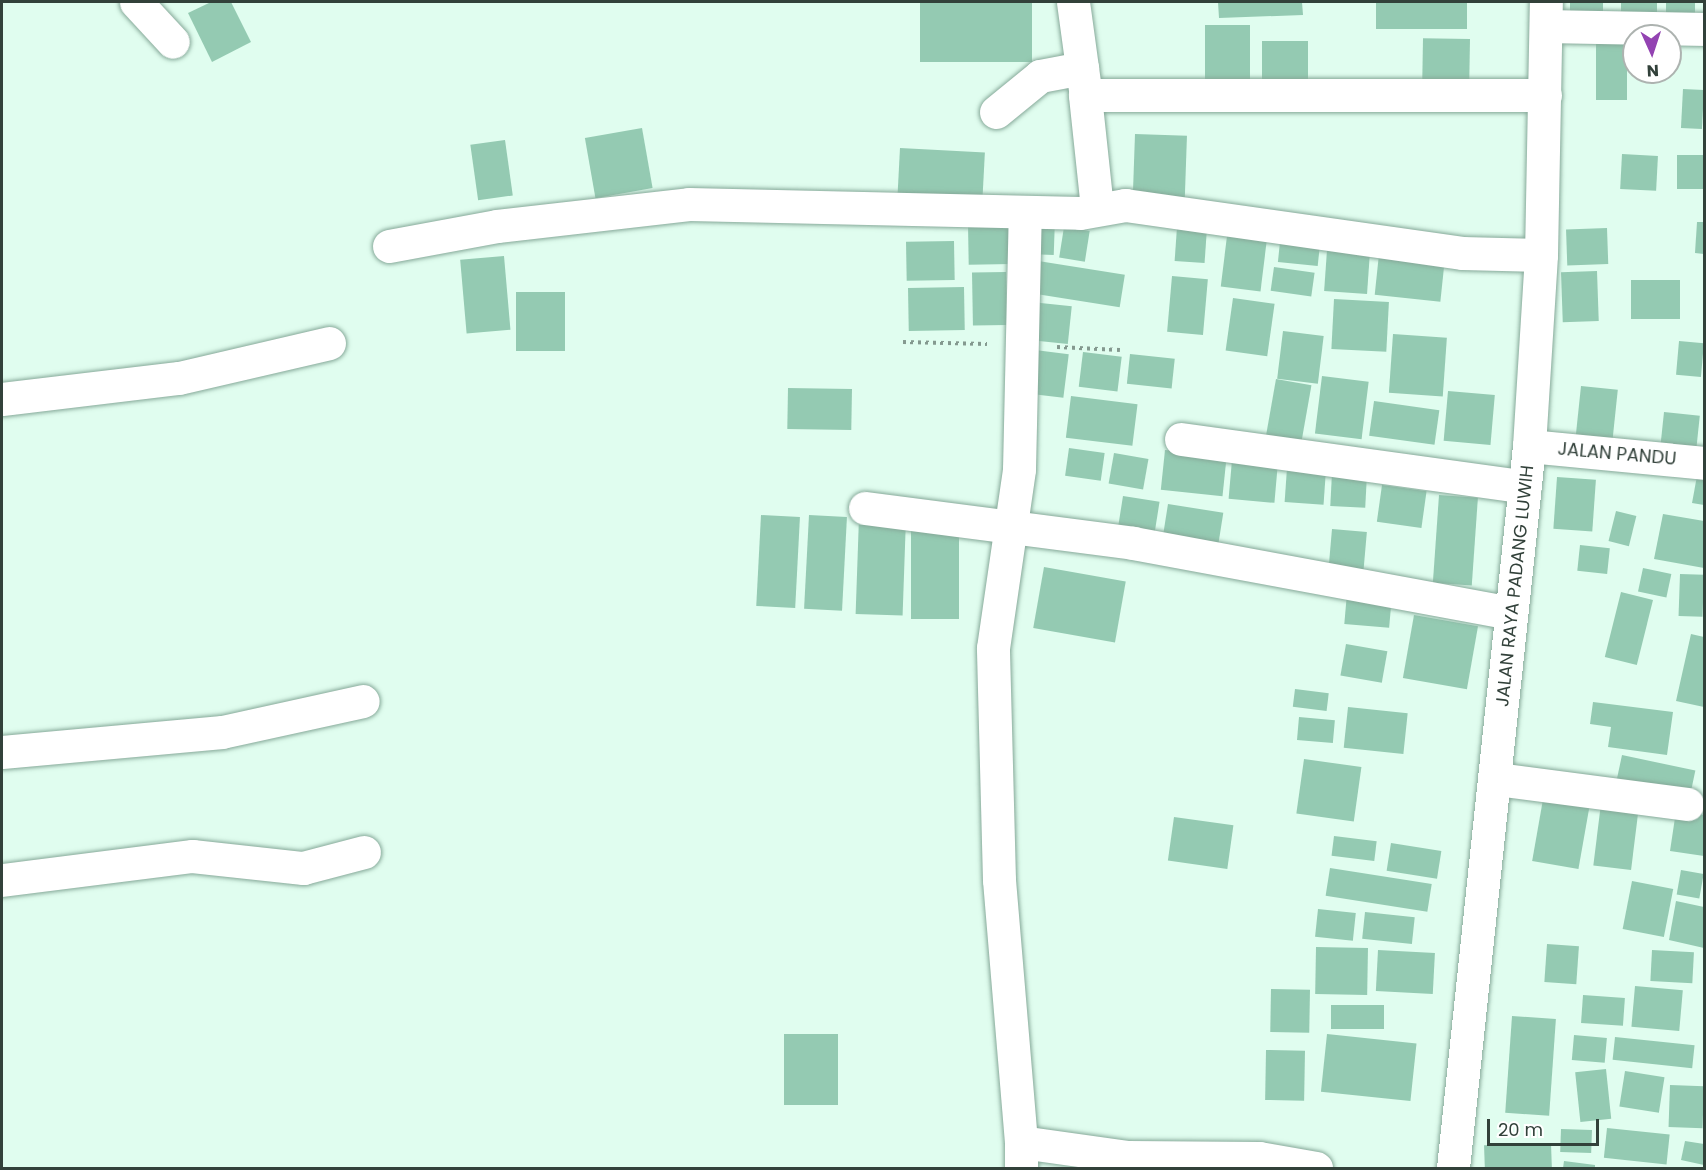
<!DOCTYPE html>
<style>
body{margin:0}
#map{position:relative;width:1706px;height:1170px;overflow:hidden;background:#e0fdef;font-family:Poppins,sans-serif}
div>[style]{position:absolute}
.building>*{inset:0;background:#94cab2;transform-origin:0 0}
.path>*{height:4px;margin-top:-2px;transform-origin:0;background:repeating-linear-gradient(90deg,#84998f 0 3px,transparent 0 7.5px)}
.roads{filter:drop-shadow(0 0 2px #86a999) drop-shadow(0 0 2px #86a999)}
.minor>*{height:33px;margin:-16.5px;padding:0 16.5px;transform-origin:16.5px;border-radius:16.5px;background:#fff}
.primary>*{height:33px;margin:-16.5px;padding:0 16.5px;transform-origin:16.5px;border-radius:16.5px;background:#fff}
span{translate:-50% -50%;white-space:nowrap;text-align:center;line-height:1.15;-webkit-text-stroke:6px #fff;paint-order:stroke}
.street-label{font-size:18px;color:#32413a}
.frame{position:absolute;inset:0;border:3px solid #32413a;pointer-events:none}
.north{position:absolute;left:1622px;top:24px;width:60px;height:60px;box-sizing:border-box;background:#fff;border:2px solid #adb3b0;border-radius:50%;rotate:177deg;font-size:16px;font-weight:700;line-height:24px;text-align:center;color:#32413a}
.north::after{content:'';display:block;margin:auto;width:21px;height:27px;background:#9343b2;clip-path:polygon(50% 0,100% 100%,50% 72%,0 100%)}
.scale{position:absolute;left:1487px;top:1119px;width:112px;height:27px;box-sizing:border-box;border:3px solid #32413a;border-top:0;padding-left:8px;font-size:18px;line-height:21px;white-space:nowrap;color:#32413a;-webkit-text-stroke:4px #fff;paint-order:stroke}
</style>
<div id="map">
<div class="building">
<div style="clip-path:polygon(211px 2px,231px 2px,251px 42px,212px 62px,188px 13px)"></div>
<div style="left:920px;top:2px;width:112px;height:60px"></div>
<div style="clip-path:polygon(1218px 2px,1302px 2px,1303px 15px,1219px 18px)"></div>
<div style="left:1376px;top:2px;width:91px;height:27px"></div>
<div style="left:1570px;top:2px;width:33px;height:19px"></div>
<div style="left:1621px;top:2px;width:36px;height:22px"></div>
<div style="left:1666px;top:2px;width:29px;height:22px"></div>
<div style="left:1205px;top:25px;width:45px;height:54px"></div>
<div style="clip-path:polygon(1596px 38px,1634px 38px,1634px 63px,1627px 63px,1627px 100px,1596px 100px)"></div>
<div style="left:1470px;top:39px;width:47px;height:47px;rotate:91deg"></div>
<div style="left:1262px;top:41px;width:46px;height:46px"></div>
<div style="left:1683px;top:89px;width:21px;height:39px;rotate:3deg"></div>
<div style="left:642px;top:128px;width:61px;height:58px;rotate:80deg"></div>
<div style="left:1135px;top:134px;width:52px;height:65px;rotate:2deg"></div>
<div style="left:505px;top:140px;width:56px;height:35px;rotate:82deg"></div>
<div style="left:900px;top:148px;width:85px;height:57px;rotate:3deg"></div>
<div style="left:1622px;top:154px;width:36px;height:35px;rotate:3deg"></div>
<div style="left:1677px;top:155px;width:27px;height:34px"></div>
<div style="left:1028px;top:218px;width:27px;height:36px;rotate:2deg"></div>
<div style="clip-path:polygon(1697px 222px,1704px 222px,1704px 254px,1695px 253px)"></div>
<div style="left:1011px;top:224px;width:40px;height:43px;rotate:89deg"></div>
<div style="left:1064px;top:227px;width:26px;height:31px;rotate:9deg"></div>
<div style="left:1177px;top:227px;width:30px;height:34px;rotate:4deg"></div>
<div style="left:1607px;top:228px;width:36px;height:41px;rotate:88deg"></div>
<div style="left:1227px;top:236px;width:40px;height:51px;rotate:7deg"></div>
<div style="left:954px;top:241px;width:39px;height:48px;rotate:89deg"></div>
<div style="left:1280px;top:242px;width:40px;height:20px;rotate:6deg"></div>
<div style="left:1327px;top:250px;width:43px;height:41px;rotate:4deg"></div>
<div style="left:1379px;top:254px;width:66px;height:41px;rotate:6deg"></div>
<div style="left:504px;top:256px;width:74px;height:44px;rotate:85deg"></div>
<div style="left:1032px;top:260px;width:94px;height:33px;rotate:9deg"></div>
<div style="left:1274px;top:267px;width:41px;height:24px;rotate:8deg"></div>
<div style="left:1597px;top:271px;width:50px;height:36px;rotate:88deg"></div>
<div style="left:1006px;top:272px;width:53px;height:34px;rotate:89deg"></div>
<div style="left:1172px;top:276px;width:36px;height:56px;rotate:5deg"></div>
<div style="left:1631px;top:280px;width:49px;height:39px"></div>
<div style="left:964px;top:287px;width:43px;height:56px;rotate:89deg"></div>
<div style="left:516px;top:292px;width:49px;height:59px"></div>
<div style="left:1233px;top:298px;width:42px;height:53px;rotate:8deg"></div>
<div style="left:1334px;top:299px;width:55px;height:50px;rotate:3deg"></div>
<div style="left:1031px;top:302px;width:41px;height:38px;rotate:6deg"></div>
<div style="left:1283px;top:331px;width:41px;height:48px;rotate:7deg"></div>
<div style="left:1393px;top:334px;width:54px;height:59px;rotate:4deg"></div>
<div style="left:1679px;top:341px;width:25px;height:34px;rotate:5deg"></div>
<div style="left:1035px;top:350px;width:34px;height:44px;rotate:7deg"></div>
<div style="left:1083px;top:352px;width:39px;height:35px;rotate:7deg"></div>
<div style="left:1130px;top:354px;width:45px;height:30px;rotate:6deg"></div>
<div style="left:1322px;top:376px;width:47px;height:58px;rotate:7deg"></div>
<div style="left:1276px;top:379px;width:36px;height:59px;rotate:10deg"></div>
<div style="left:1581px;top:386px;width:37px;height:54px;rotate:6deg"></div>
<div style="left:788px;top:388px;width:64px;height:41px;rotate:1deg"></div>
<div style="left:1448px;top:391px;width:47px;height:50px;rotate:5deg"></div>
<div style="left:1071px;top:396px;width:67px;height:42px;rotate:7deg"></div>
<div style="left:1374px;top:401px;width:66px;height:35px;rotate:8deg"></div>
<div style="left:1664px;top:412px;width:36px;height:36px;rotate:6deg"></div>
<div style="left:1069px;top:448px;width:36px;height:28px;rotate:8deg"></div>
<div style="left:1165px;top:450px;width:62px;height:40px;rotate:6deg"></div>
<div style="left:1114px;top:453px;width:35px;height:31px;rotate:10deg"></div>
<div style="left:1232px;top:460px;width:46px;height:39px;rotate:5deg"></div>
<div style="left:1287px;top:468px;width:39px;height:34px;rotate:4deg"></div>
<div style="left:1332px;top:473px;width:35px;height:33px;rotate:3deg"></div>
<div style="clip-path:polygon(1697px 476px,1704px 477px,1704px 505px,1692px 503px)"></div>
<div style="left:1557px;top:477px;width:39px;height:52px;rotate:4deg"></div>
<div style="left:1382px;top:485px;width:45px;height:37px;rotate:8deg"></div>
<div style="left:1439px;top:495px;width:39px;height:88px;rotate:4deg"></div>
<div style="left:1123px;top:496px;width:37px;height:41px;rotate:9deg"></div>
<div style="left:1168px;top:504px;width:56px;height:43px;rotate:9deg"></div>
<div style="left:1616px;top:511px;width:21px;height:31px;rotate:14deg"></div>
<div style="clip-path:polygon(1663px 514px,1704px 521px,1704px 568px,1654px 559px)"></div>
<div style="left:761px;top:515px;width:39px;height:91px;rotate:3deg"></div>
<div style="left:809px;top:515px;width:38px;height:94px;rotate:3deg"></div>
<div style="left:859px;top:517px;width:47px;height:97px;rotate:2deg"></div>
<div style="left:911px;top:523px;width:48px;height:96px"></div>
<div style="left:1332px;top:529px;width:35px;height:50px;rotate:5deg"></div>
<div style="left:1580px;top:545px;width:30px;height:26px;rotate:6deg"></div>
<div style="left:1044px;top:567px;width:83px;height:62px;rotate:10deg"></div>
<div style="left:1643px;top:568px;width:29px;height:24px;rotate:12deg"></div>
<div style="left:1680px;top:574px;width:24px;height:42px;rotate:2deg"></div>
<div style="left:1621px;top:592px;width:33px;height:67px;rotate:14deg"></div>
<div style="left:1347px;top:593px;width:45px;height:31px;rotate:5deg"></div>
<div style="left:1414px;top:615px;width:65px;height:64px;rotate:10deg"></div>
<div style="clip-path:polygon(1691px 634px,1704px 637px,1704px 707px,1676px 701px)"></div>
<div style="left:1346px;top:644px;width:42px;height:32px;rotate:10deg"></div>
<div style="left:1295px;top:689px;width:34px;height:18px;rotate:7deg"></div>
<div style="clip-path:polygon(1593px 702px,1673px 712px,1667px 755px,1608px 747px,1611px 727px,1590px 724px)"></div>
<div style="left:1348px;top:707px;width:60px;height:41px;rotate:6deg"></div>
<div style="left:1299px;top:717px;width:36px;height:23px;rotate:5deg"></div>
<div style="left:1622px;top:755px;width:75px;height:30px;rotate:12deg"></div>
<div style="left:1304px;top:759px;width:58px;height:55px;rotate:8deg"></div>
<div style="left:1545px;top:788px;width:47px;height:74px;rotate:10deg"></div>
<div style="left:1602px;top:795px;width:38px;height:71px;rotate:7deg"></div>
<div style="clip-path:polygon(1676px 811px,1704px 815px,1704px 856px,1670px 851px)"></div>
<div style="left:1174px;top:817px;width:60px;height:44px;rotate:8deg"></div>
<div style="left:1334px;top:836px;width:43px;height:20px;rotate:7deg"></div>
<div style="left:1391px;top:843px;width:51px;height:28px;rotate:9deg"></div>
<div style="left:1330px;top:868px;width:103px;height:28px;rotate:9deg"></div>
<div style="left:1681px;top:870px;width:23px;height:25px;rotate:10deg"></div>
<div style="left:1632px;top:881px;width:42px;height:49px;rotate:11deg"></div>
<div style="clip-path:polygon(1676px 901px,1704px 907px,1704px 948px,1669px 940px)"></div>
<div style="left:1318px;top:909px;width:38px;height:28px;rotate:6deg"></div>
<div style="left:1365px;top:912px;width:50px;height:27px;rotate:6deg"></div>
<div style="left:1547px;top:944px;width:32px;height:38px;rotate:4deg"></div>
<div style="left:1316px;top:947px;width:52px;height:47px;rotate:1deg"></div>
<div style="left:1378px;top:950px;width:57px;height:41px;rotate:3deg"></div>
<div style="left:1652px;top:950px;width:42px;height:31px;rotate:3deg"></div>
<div style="left:1635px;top:986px;width:48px;height:41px;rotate:5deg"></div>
<div style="left:1271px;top:989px;width:39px;height:43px;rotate:1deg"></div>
<div style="left:1583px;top:995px;width:42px;height:28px;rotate:4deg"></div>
<div style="left:1331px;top:1005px;width:53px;height:24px"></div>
<div style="left:1512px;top:1016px;width:44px;height:97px;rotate:4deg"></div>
<div style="left:784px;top:1034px;width:54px;height:71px"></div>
<div style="left:1327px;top:1034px;width:90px;height:58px;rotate:6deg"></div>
<div style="left:1574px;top:1035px;width:33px;height:25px;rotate:5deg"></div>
<div style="left:1615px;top:1037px;width:80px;height:23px;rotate:6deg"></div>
<div style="left:1266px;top:1050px;width:39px;height:50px;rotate:1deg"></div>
<div style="left:1606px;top:1069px;width:50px;height:31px;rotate:84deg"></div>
<div style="left:1625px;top:1071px;width:40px;height:36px;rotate:9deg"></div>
<div style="left:1670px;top:1085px;width:34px;height:42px;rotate:2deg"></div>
<div style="left:1607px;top:1128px;width:63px;height:30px;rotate:6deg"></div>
<div style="left:1561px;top:1129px;width:31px;height:23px;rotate:2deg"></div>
<div style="clip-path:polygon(1685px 1141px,1704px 1144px,1704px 1165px,1681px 1160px)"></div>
<div style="left:1551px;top:1143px;width:25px;height:67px;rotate:88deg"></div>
<div style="clip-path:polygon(1564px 1161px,1595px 1165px,1595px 1168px,1563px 1168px)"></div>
</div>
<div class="path">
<div style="left:903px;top:342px;width:84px;rotate:1.4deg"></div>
<div style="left:1057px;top:347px;width:63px;rotate:2.7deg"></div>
</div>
<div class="roads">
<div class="minor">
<div style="left:136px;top:2px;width:54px;rotate:47.2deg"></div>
<div style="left:1073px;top:2px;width:89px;rotate:82.2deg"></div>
<div style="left:1547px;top:26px;width:157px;rotate:1.1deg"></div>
<div style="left:996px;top:112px;width:57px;rotate:-39.3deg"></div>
<div style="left:1040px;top:76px;width:43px;rotate:-10.8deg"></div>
<div style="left:1097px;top:208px;width:114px;rotate:-96.1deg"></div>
<div style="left:1085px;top:95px;width:460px"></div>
<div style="left:389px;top:246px;width:110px;rotate:-10.5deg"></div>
<div style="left:497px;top:226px;width:193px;rotate:-6.5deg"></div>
<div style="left:689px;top:204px;width:391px;rotate:1.3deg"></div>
<div style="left:1080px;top:213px;width:46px;rotate:-10.1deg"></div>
<div style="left:1125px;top:205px;width:340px;rotate:8.1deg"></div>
<div style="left:1462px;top:253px;width:79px;rotate:1.5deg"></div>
<div style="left:2px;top:399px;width:178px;rotate:-6.8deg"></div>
<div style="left:179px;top:378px;width:154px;rotate:-13.1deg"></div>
<div style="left:1181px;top:439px;width:347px;rotate:7.9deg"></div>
<div style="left:1529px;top:446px;width:176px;rotate:5.5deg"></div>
<div style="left:865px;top:508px;width:270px;rotate:7.4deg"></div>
<div style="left:1133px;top:543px;width:383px;rotate:10.5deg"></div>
<div style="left:2px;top:752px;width:221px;rotate:-5.2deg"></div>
<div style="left:222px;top:732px;width:144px;rotate:-12.4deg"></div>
<div style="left:1497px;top:779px;width:192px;rotate:7.5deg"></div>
<div style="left:2px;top:880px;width:192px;rotate:-7.2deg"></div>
<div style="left:192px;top:856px;width:112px;rotate:6.2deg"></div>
<div style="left:303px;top:868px;width:63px;rotate:-14.7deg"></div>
<div style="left:1021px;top:1142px;width:263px;rotate:-94.8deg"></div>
<div style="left:999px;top:880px;width:232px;rotate:-91.5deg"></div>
<div style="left:993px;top:648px;width:181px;rotate:-81.7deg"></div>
<div style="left:1019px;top:469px;width:257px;rotate:-88.7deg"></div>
<div style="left:1021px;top:1168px;width:26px;rotate:-90deg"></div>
<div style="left:1021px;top:1142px;width:108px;rotate:8deg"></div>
<div style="left:1128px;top:1157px;width:131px;rotate:0.4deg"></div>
<div style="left:1259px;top:1158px;width:58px;rotate:10deg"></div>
</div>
<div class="primary">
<div style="left:1453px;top:1168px;width:726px;rotate:-83.99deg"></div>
<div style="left:1529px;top:446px;width:191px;rotate:-86.4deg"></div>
<div style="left:1541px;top:255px;width:253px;rotate:-88.9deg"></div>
</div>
</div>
<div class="street-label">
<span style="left:1617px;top:454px;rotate:5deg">JALAN PANDU</span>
<span style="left:1515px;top:586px;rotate:-84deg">JALAN RAYA PADANG LUWIH</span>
</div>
<div class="frame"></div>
<div class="north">N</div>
<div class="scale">20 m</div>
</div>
